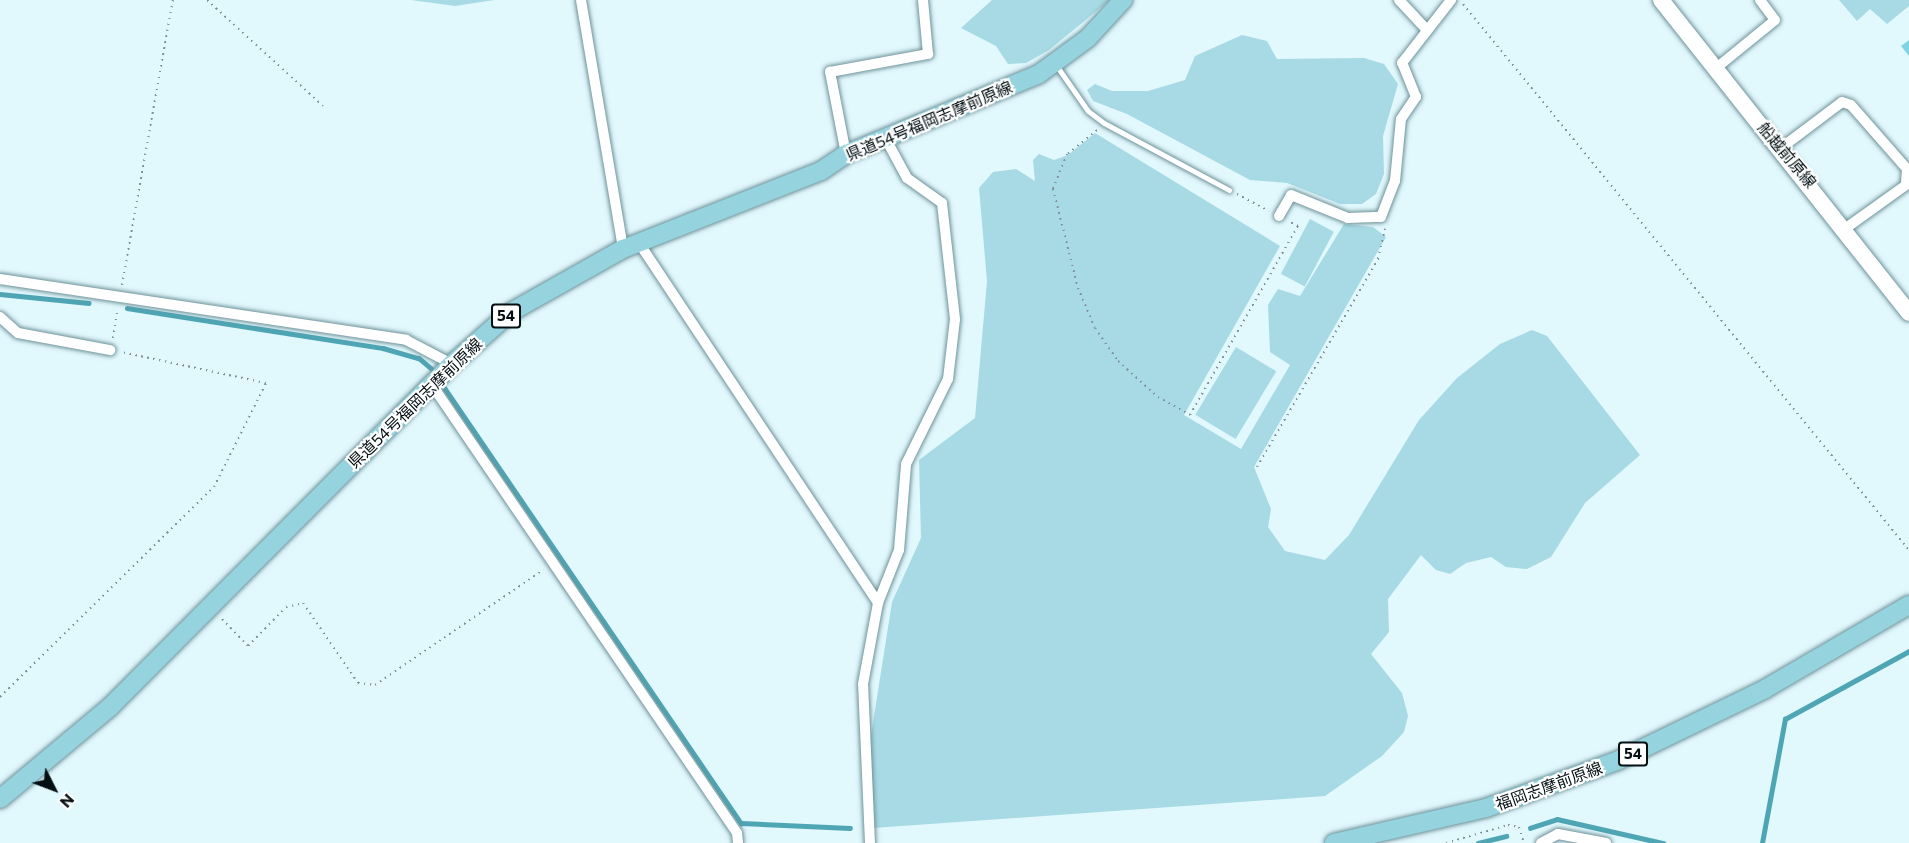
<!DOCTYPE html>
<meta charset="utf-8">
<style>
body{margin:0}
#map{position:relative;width:1909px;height:843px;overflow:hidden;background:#e1f8fd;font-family:Commissioner,"Noto Sans JP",sans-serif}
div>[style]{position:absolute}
.green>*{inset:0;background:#a7dae4;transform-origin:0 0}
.stream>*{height:4.5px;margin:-2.25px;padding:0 2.25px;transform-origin:2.25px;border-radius:2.25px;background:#4ea5b4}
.building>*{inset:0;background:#7fd4e4}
.path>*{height:2px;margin-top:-1px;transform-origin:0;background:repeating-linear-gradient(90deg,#7f9196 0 1.5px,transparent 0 6px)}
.roads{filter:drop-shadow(0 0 2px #6e9299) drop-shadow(0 0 2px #6e9299)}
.service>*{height:5px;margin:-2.5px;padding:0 2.5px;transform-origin:2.5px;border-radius:2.5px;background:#fff}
.minor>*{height:10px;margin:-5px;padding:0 5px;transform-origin:5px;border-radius:5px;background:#fff}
.secondary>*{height:16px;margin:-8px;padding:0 8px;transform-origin:8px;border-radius:8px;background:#fff}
.primary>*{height:18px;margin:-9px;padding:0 9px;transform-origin:9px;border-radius:9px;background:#95d4df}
span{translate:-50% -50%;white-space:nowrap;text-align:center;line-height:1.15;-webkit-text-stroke:4.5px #fff;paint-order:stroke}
.shield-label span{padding:2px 4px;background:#fff;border:2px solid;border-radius:4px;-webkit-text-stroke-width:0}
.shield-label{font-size:15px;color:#030f12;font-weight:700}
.street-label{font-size:16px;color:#030f12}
.north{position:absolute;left:24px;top:759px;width:60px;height:60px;-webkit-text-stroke:4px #fff;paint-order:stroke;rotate:132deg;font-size:16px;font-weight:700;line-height:24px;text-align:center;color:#030f12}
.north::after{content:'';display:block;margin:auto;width:21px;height:27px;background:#030f12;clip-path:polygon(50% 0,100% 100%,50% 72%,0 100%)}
</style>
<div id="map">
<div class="green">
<div style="clip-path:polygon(411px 0,494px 0,455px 6px)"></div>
<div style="clip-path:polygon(992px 0,1110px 0,1049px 50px,1026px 63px,1008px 64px,996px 46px,961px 28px)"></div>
<div style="clip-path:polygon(1839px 0,1909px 0,1909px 6px,1887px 24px,1870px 9px,1857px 21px)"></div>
<div style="clip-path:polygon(1242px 35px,1267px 41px,1277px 59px,1364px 58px,1384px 64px,1398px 84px,1383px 136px,1384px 174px,1376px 194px,1362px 204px,1340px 204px,1287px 183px,1250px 180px,1127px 114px,1093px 101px,1087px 90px,1095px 84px,1112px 91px,1148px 91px,1185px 80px,1195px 56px)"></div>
<div style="clip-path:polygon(1095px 133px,1280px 246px,1184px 415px,1241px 449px,1290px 365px,1270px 352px,1268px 305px,1278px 289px,1300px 296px,1344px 224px,1373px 227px,1386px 237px,1254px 467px,1271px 509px,1268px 527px,1285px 551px,1325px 560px,1349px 535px,1419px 420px,1457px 378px,1500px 344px,1532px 330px,1547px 336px,1640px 455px,1585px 503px,1551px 557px,1527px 569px,1506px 567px,1491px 557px,1466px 563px,1450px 574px,1436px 570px,1421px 555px,1388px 599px,1389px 632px,1371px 654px,1402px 693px,1408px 716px,1404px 732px,1382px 756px,1325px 796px,873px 828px,869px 748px,892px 602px,921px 538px,919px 460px,975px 418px,987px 281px,979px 188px,993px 172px,1016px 169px,1035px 181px,1033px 160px,1039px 154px,1054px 160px,1068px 155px)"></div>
<div style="left:1310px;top:219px;width:27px;height:62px;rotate:28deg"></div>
<div style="left:1236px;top:347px;width:47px;height:79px;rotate:31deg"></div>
</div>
<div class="stream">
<div style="left:0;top:294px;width:89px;rotate:5.8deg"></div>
<div style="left:127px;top:308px;width:259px;rotate:8.9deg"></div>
<div style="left:383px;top:348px;width:37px;rotate:16deg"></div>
<div style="left:419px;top:358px;width:16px;rotate:40deg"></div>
<div style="left:444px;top:387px;width:528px;rotate:55.74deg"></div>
<div style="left:741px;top:823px;width:109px;rotate:2.6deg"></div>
<div style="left:1530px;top:828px;width:28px;rotate:-18deg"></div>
<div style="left:1557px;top:819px;width:109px;rotate:12.8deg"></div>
<div style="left:1478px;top:843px;width:29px;rotate:-14deg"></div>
<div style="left:1762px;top:843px;width:126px;rotate:-79.5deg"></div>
<div style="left:1785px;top:719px;width:141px;rotate:-28.7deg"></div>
</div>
<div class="building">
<div style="clip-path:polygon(1909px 40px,1909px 56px,1901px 46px)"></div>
</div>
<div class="path">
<div style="left:207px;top:0;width:157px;rotate:42.4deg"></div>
<div style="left:1463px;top:4px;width:705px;rotate:50.76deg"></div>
<div style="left:1097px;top:130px;width:38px;rotate:141deg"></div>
<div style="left:1067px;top:154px;width:38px;rotate:112deg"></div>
<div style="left:1053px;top:189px;width:102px;rotate:75.8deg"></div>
<div style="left:1078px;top:288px;width:43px;rotate:67deg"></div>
<div style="left:1095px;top:328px;width:40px;rotate:55.1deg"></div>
<div style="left:1118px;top:361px;width:54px;rotate:42deg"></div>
<div style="left:1158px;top:397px;width:37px;rotate:29deg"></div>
<div style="left:1190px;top:415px;width:218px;rotate:-60.3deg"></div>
<div style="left:1298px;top:226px;width:9px;rotate:-153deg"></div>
<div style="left:1237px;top:194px;width:36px;rotate:28deg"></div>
<div style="left:122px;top:285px;width:290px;rotate:-79.9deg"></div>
<div style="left:113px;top:338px;width:30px;rotate:-81deg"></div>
<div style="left:1257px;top:467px;width:241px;rotate:-59.8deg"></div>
<div style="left:1378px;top:259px;width:31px;rotate:-77deg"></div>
<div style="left:222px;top:619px;width:37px;rotate:46deg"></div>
<div style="left:248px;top:646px;width:54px;rotate:-45.7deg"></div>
<div style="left:286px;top:607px;width:17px;rotate:-13deg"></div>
<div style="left:303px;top:603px;width:97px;rotate:55.5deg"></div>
<div style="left:358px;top:683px;width:17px;rotate:7deg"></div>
<div style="left:375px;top:685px;width:204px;rotate:-34.4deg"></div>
<div style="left:0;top:697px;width:300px;rotate:-44.5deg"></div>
<div style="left:214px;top:487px;width:116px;rotate:-63.4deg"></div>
<div style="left:266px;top:383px;width:148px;rotate:-167.9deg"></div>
<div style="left:1446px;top:843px;width:65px;rotate:-16.2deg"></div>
<div style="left:1508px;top:825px;width:11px;rotate:10deg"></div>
<div style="left:1519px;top:827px;width:17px;rotate:73deg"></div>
</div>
<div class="roads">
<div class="service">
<div style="left:1056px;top:65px;width:56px;rotate:55.2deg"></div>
<div style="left:1088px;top:111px;width:20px;rotate:37deg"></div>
<div style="left:1104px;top:123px;width:142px;rotate:28.2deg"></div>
</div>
<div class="minor">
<div style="left:581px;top:0;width:253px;rotate:80.4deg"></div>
<div style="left:1399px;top:0;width:40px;rotate:47deg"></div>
<div style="left:1715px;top:69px;width:77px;rotate:-39.2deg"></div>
<div style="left:1775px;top:20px;width:25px;rotate:-127deg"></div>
<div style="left:1781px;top:148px;width:76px;rotate:-37deg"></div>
<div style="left:1842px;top:102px;width:9px;rotate:18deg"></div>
<div style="left:1851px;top:105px;width:85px;rotate:48.8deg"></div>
<div style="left:1907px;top:169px;width:16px;rotate:94deg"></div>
<div style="left:1906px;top:185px;width:74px;rotate:144.4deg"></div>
<div style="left:846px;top:154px;width:84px;rotate:-101deg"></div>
<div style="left:830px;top:72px;width:100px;rotate:-10.4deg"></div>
<div style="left:928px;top:54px;width:54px;rotate:-95.3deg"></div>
<div style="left:1279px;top:216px;width:24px;rotate:-60deg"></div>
<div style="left:1291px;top:195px;width:61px;rotate:22deg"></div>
<div style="left:1348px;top:218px;width:33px;rotate:-2deg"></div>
<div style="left:1381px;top:217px;width:39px;rotate:-69deg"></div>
<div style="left:1395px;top:181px;width:62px;rotate:-84.5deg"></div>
<div style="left:1401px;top:119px;width:27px;rotate:-56deg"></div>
<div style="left:1416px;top:97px;width:37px;rotate:-112deg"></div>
<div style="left:1402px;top:63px;width:80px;rotate:-52.1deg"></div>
<div style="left:639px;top:243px;width:432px;rotate:56.4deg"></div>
<div style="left:0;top:279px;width:411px;rotate:8.5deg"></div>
<div style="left:406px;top:340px;width:52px;rotate:27.6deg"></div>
<div style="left:0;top:317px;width:24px;rotate:42deg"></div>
<div style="left:18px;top:333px;width:94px;rotate:10.5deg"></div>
<div style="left:432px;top:385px;width:542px;rotate:55.75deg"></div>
<div style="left:737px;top:833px;width:10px;rotate:84deg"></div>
<div style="left:870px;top:843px;width:159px;rotate:-92.5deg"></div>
<div style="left:863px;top:684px;width:82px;rotate:-79.5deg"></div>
<div style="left:878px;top:603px;width:57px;rotate:-68.4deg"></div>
<div style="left:899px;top:550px;width:86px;rotate:-85.3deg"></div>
<div style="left:906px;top:464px;width:95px;rotate:-63.7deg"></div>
<div style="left:948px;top:379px;width:60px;rotate:-83.3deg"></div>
<div style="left:955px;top:319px;width:117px;rotate:-96.4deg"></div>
<div style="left:942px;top:203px;width:43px;rotate:-144.5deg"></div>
<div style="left:907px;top:178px;width:42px;rotate:-118.4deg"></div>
<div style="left:1541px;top:843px;width:19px;rotate:-28deg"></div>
<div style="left:1558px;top:834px;width:49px;rotate:10.6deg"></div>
</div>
<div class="secondary">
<div style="left:1661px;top:0;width:399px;rotate:51.6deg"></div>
</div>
<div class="primary">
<div style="left:0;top:799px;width:143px;rotate:-39.9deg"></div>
<div style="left:110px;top:707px;width:484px;rotate:-45.1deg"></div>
<div style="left:452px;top:364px;width:79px;rotate:-41.4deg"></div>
<div style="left:511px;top:312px;width:129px;rotate:-29.4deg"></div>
<div style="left:623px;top:249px;width:213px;rotate:-21.5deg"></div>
<div style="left:821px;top:171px;width:30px;rotate:-34deg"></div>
<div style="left:846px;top:154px;width:209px;rotate:-22.5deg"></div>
<div style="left:1039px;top:74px;width:61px;rotate:-36.3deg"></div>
<div style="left:1088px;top:38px;width:52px;rotate:-47.4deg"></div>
<div style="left:1334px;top:843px;width:156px;rotate:-13deg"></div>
<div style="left:1486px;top:808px;width:141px;rotate:-19.8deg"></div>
<div style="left:1619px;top:760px;width:162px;rotate:-25.9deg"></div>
<div style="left:1765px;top:689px;width:167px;rotate:-30.3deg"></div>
</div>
</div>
<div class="shield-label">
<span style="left:506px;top:316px">54</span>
<span style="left:1633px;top:754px">54</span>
</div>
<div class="street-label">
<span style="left:929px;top:121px;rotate:-23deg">県道54号福岡志摩前原線</span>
<span style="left:1787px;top:155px;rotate:50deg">船越前原線</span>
<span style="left:415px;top:403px;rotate:-44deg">県道54号福岡志摩前原線</span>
<span style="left:1549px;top:786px;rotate:-20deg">福岡志摩前原線</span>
</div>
<div class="north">N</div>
</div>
